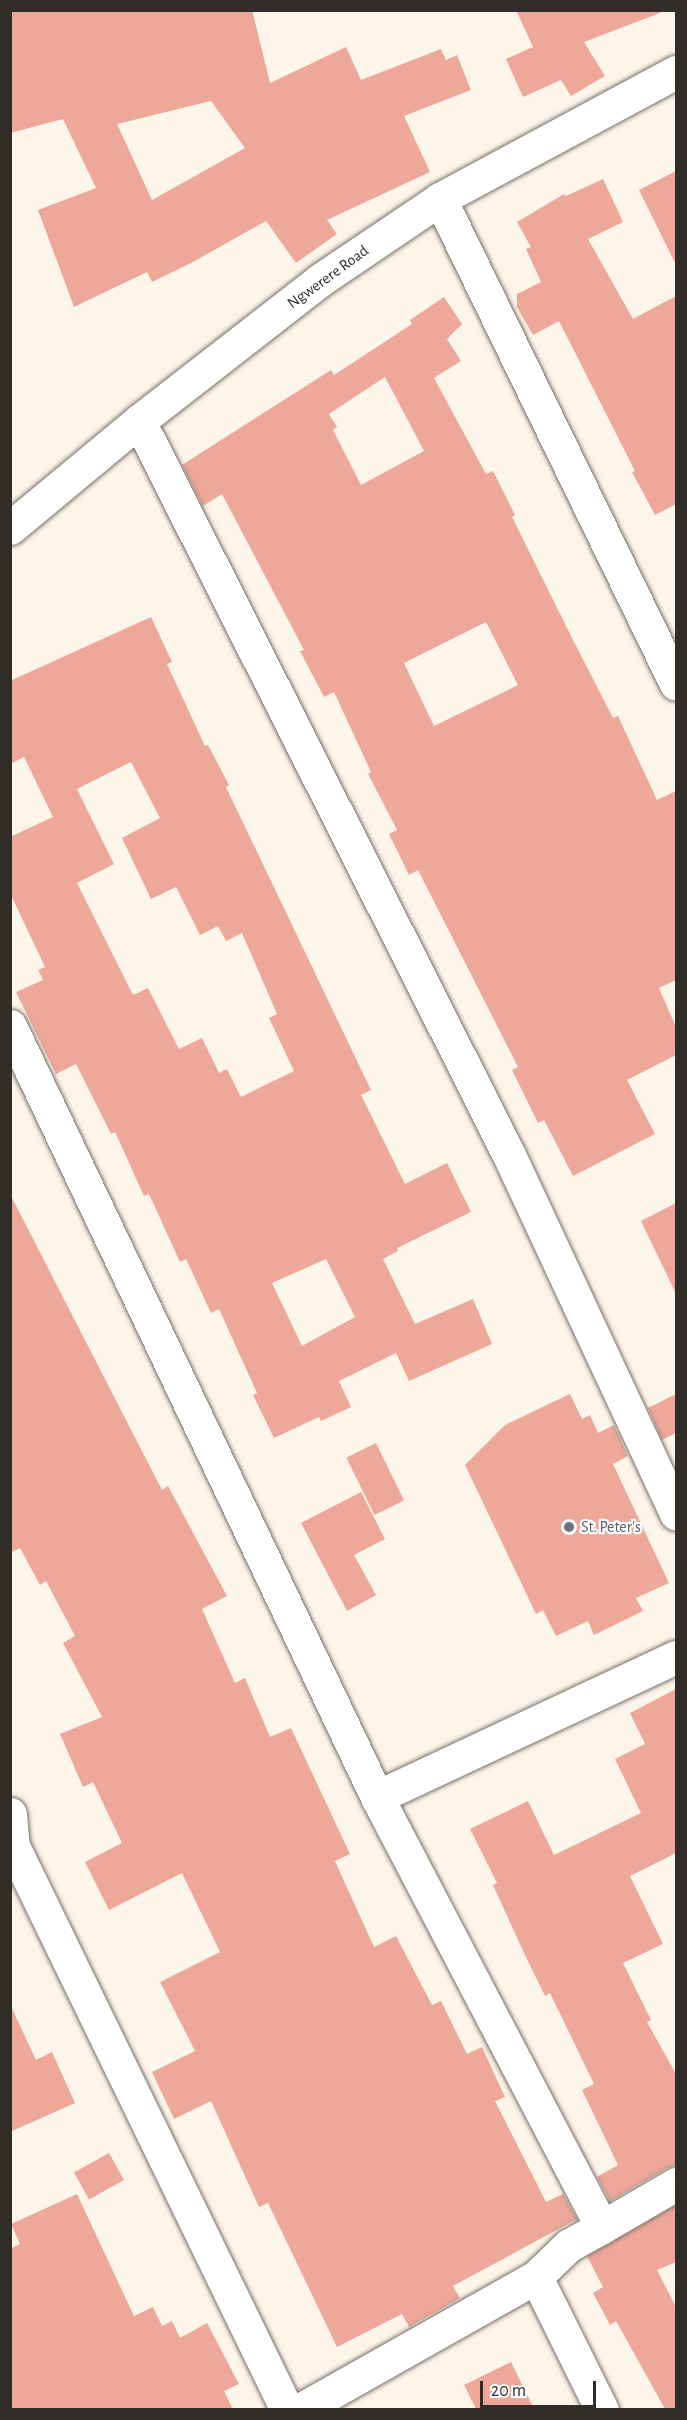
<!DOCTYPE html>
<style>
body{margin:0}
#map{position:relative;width:687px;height:2420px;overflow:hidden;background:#fef5ea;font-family:"Alegreya Sans",sans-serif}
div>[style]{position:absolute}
.building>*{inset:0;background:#eda89a;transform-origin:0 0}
.roads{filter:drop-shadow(0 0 2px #777066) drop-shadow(0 0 2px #777066)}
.minor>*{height:33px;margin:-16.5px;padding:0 16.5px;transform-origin:16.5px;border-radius:16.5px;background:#fff}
.dots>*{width:16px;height:16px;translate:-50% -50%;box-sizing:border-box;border:3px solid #fff;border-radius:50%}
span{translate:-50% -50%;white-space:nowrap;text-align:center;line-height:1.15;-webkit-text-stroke:4.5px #fff;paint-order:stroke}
.street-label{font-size:16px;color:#312d29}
.worship-label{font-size:16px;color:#5b616d}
.left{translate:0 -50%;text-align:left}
.frame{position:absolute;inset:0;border:12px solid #312d29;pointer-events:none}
.scale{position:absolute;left:480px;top:2381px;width:116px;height:27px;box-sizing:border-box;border:3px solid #312d29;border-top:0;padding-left:8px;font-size:18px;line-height:21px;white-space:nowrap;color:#312d29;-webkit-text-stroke:4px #fff;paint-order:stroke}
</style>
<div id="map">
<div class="building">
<div style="clip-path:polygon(evenodd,10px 10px,252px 10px,270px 83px,346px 47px,361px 80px,441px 49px,446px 60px,457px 55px,471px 90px,404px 116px,430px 172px,327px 220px,337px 234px,296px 263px,266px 221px,193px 262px,152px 282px,147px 272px,74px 307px,38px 210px,96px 188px,63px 119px,10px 133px,10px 10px,211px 101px,245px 148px,152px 200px,117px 124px,211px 101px)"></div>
<div style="clip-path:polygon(516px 10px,660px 10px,660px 13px,584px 42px,605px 76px,571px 96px,561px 80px,523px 97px,506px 59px,533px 47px)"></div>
<div style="clip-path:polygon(676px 171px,676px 265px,639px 190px)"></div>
<div style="clip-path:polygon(603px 179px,623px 222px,588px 239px,633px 319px,676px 296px,676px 504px,655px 515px,632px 472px,635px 471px,559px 321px,533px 335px,517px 307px,517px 294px,541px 282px,526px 249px,531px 247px,517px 222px,564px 194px,566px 196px)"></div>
<div style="clip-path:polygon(evenodd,444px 297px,462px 324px,447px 339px,461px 361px,434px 378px,486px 474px,493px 471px,515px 515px,512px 517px,573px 640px,613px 718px,618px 716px,657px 800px,676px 791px,676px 980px,659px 988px,676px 1027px,676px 1055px,627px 1080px,655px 1134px,573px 1176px,544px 1120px,538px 1123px,512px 1070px,518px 1067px,418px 870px,409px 875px,389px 834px,397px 830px,368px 774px,371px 772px,334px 692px,324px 697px,300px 651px,304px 650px,222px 494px,203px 506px,182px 465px,331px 370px,334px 375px,412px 324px,410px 320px,444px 297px,385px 377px,424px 451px,361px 485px,333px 430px,337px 427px,329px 414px,385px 377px,444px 297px,486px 622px,518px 685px,434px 726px,404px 663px,486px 622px)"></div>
<div style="clip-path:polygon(evenodd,151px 617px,172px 662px,167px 664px,205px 746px,208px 745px,229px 785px,226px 787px,371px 1090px,361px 1095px,405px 1184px,447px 1163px,471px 1212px,397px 1248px,398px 1251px,383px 1259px,415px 1324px,473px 1299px,492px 1344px,409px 1381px,396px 1353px,339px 1381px,351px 1407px,321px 1421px,319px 1417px,274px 1438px,253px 1395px,257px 1393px,219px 1309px,211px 1313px,186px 1259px,180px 1262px,149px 1194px,144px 1196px,115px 1132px,111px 1134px,76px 1064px,56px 1074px,16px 992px,43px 980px,38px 970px,45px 967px,10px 893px,10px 837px,53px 817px,24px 757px,10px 764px,10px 681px,151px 617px,131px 762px,160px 818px,122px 838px,151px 899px,176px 887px,200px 935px,218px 926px,226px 941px,242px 933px,277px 1014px,269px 1018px,294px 1071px,241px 1097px,227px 1069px,219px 1073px,202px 1038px,179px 1049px,148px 988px,133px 995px,77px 883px,114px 864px,77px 789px,131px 762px,151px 617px,326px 1259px,355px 1317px,302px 1346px,272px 1283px,326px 1259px)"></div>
<div style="clip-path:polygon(10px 1194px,162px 1490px,168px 1486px,227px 1596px,202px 1609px,235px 1683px,245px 1678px,270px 1737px,291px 1728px,350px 1854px,335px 1861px,374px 1947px,396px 1936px,432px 2005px,441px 2001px,467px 2054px,482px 2047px,505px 2097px,495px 2101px,546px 2202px,563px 2194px,577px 2219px,453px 2286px,460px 2298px,409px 2327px,402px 2314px,337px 2347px,268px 2203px,259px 2207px,211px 2101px,174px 2119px,152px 2072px,195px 2051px,160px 1982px,220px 1952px,182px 1873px,109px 1910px,85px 1862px,122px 1843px,93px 1782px,83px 1787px,60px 1734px,102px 1717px,63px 1643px,75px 1636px,46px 1581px,40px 1585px,20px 1548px,10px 1553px)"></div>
<div style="clip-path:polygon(676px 1203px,676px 1294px,641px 1221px)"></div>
<div style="clip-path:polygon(570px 1394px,582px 1419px,590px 1415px,598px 1433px,614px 1425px,628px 1456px,613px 1464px,669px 1583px,636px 1598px,643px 1611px,594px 1635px,588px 1621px,556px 1636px,543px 1610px,536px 1614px,465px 1465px,505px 1425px)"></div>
<div style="clip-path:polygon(676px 1394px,676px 1433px,662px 1440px,648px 1408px)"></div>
<div style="left:376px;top:1443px;width:64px;height:33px;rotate:64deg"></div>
<div style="clip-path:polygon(361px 1492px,385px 1539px,354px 1555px,376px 1595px,347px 1611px,301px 1523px)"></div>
<div style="clip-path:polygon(676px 1689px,676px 1853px,630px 1876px,663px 1944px,623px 1963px,651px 2020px,647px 2022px,676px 2074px,676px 2165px,667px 2168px,610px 2201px,597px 2177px,618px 2165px,582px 2090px,594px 2084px,550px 1993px,545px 1996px,524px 1953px,493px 1885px,497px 1883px,470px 1829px,528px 1801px,554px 1855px,641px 1813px,615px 1759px,645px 1744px,630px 1713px)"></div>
<div style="clip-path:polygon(10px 2004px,36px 2060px,52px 2052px,75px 2103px,10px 2132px)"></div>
<div style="left:109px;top:2153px;width:31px;height:40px;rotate:61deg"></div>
<div style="clip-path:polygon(77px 2194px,134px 2316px,153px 2307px,162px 2326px,172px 2321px,180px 2338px,207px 2323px,239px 2384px,224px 2391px,233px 2409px,10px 2409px,10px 2249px,20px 2244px,11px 2224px)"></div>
<div style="clip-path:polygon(676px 2205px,676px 2262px,657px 2270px,676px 2307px,676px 2409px,665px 2409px,616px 2321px,610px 2325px,593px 2293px,603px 2287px,587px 2256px)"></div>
<div style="clip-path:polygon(511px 2362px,534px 2409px,476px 2409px,464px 2385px)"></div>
</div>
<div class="roads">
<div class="minor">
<div style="left:440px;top:199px;width:539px;rotate:64.05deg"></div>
<div style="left:139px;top:421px;width:820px;rotate:63.25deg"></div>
<div style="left:508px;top:1153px;width:398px;rotate:65deg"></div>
<div style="left:10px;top:528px;width:168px;rotate:-39.7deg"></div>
<div style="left:139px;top:421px;width:229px;rotate:-37.9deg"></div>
<div style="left:320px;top:280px;width:145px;rotate:-34deg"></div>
<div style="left:440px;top:199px;width:268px;rotate:-28.3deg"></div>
<div style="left:10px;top:1026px;width:854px;rotate:64.55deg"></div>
<div style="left:377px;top:1797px;width:485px;rotate:62.4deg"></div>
<div style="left:602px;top:2227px;width:38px;rotate:151deg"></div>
<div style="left:569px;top:2245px;width:46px;rotate:135.9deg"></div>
<div style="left:377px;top:1797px;width:330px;rotate:-25.1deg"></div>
<div style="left:10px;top:1814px;width:32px;rotate:85deg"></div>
<div style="left:13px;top:1846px;width:627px;rotate:64.09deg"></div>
<div style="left:602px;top:2227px;width:86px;rotate:-30.2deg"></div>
<div style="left:300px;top:2410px;width:271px;rotate:-29.4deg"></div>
<div style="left:536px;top:2277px;width:148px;rotate:63.6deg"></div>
</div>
</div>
<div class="dots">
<div style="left:569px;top:1527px;background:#6b7280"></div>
</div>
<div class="street-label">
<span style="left:328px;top:277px;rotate:-36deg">Ngwerere Road</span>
</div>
<div class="worship-label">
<span class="left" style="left:581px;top:1527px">St. Peter's</span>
</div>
<div class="frame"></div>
<div class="scale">20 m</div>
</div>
